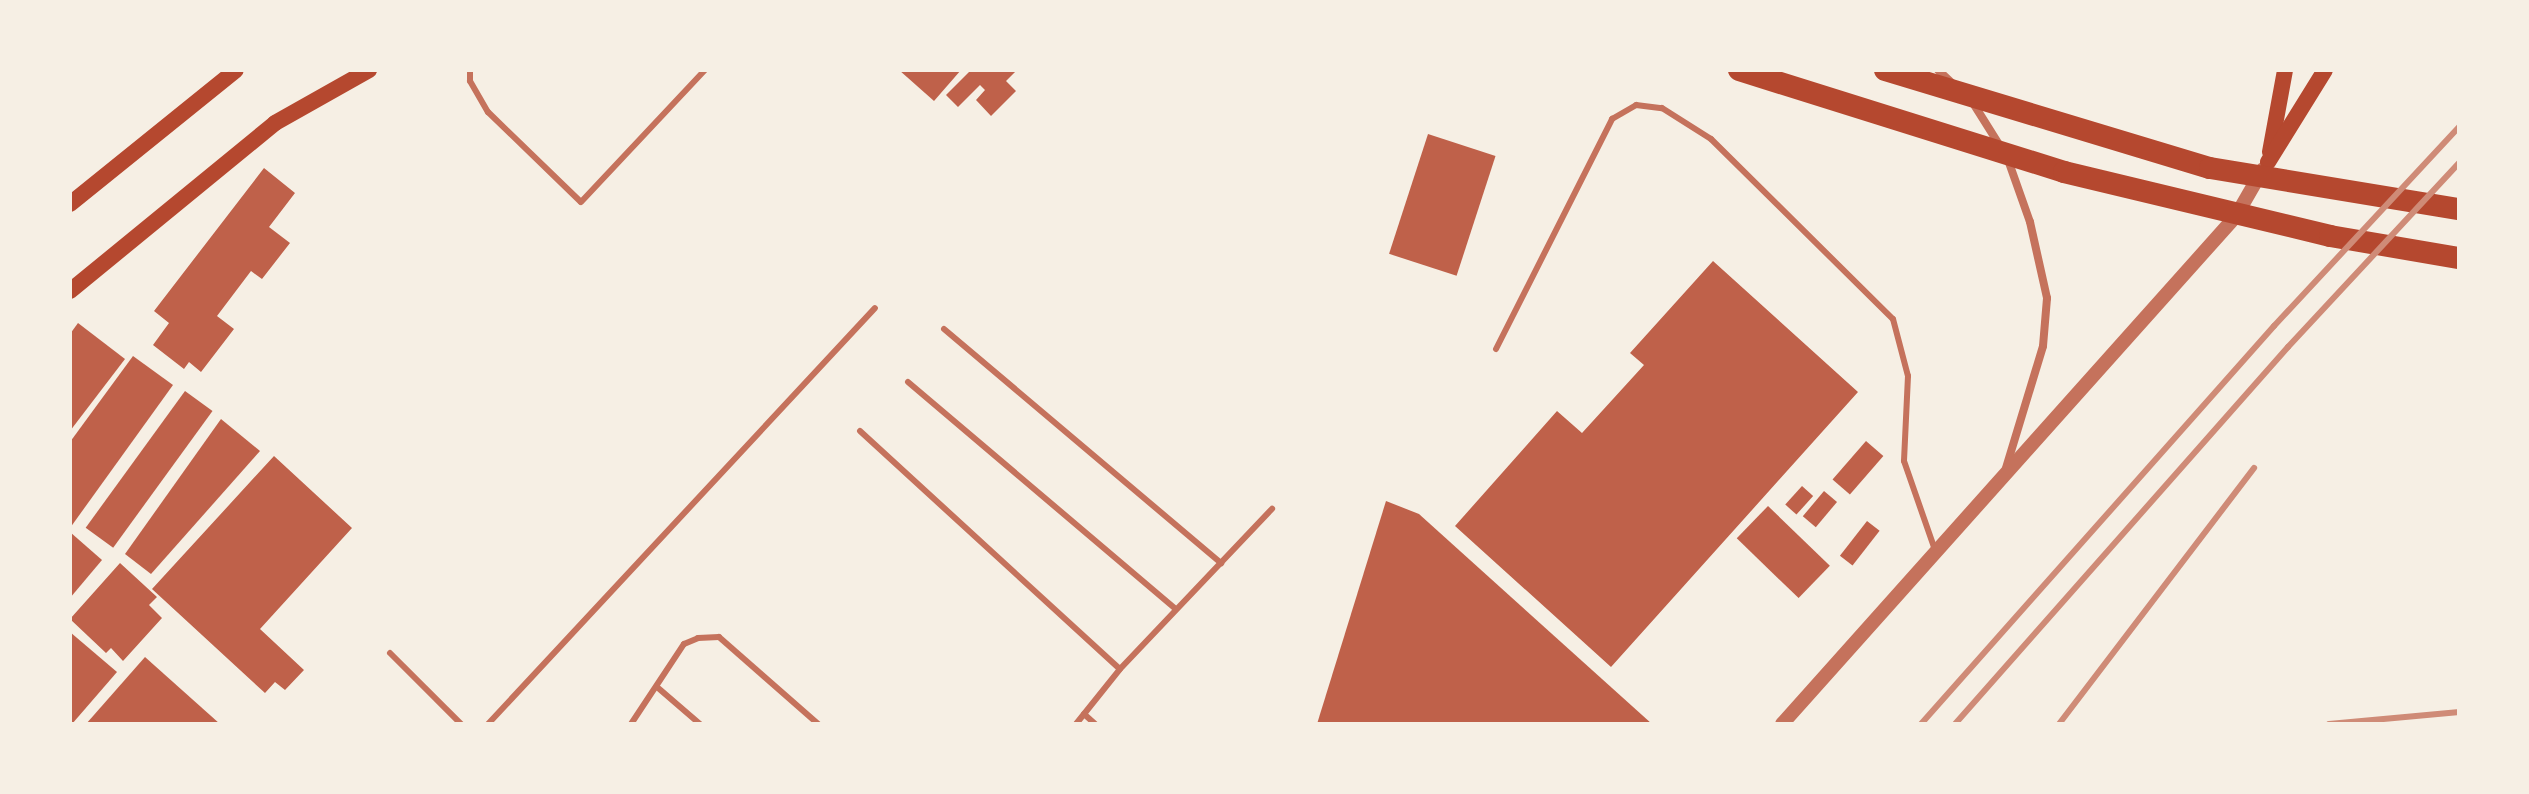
<!DOCTYPE html>
<style>
body{margin:0}
#map{position:relative;width:2529px;height:794px;overflow:hidden;background:#f6efe4;font-family:"Golos Text",sans-serif}
div>[style]{position:absolute}
.building>*{inset:0;background:#bf614a;transform-origin:0 0}
.service>*{height:6px;margin:-3px;padding:0 3px;transform-origin:3px;border-radius:3px;background:#c5725c}
.minor>*{height:8px;margin:-4px;padding:0 4px;transform-origin:4px;border-radius:4px;background:#c5725c}
.tertiary>*{height:14px;margin:-7px;padding:0 7px;transform-origin:7px;border-radius:7px;background:#c5725c}
.secondary>*{height:16px;margin:-8px;padding:0 8px;transform-origin:8px;border-radius:8px;background:#b5482f}
.trunk>*{height:22px;margin:-11px;padding:0 11px;transform-origin:11px;border-radius:11px;background:#b5482f}
.rail>*{height:6px;margin:-3px;padding:0 3px;transform-origin:3px;border-radius:3px;background:#cf8b77}
span{translate:-50% -50%;white-space:nowrap;text-align:center;line-height:1.15;-webkit-text-stroke:8px #f6efe4;paint-order:stroke}
.frame{position:absolute;inset:0;border:72px solid #f6efe4;pointer-events:none}
</style>
<div id="map">
<div class="building">
<div style="clip-path:polygon(899px 70px,961px 70px,934px 101px)"></div>
<div style="clip-path:polygon(971px 70px,1017px 70px,1006px 81px,1016px 91px,991px 116px,976px 100px,985px 90px,980px 85px,958px 107px,946px 95px)"></div>
<div style="left:1428px;top:134px;width:71px;height:126px;rotate:18deg"></div>
<div style="clip-path:polygon(264px 168px,295px 193px,269px 227px,290px 243px,262px 279px,251px 271px,217px 316px,234px 329px,201px 372px,189px 362px,184px 369px,153px 345px,169px 323px,154px 311px)"></div>
<div style="clip-path:polygon(1713px 261px,1858px 392px,1611px 667px,1455px 526px,1557px 411px,1582px 433px,1644px 365px,1630px 353px)"></div>
<div style="clip-path:polygon(78px 323px,125px 359px,70px 431px,70px 334px)"></div>
<div style="clip-path:polygon(133px 356px,173px 385px,70px 528px,70px 442px)"></div>
<div style="left:185px;top:391px;width:34px;height:169px;rotate:36deg"></div>
<div style="clip-path:polygon(221px 419px,260px 451px,151px 574px,125px 554px)"></div>
<div style="left:1866px;top:441px;width:23px;height:51px;rotate:41deg"></div>
<div style="clip-path:polygon(274px 456px,352px 528px,260px 629px,304px 670px,285px 690px,275px 682px,265px 693px,152px 589px)"></div>
<div style="left:1802px;top:486px;width:15px;height:25px;rotate:42deg"></div>
<div style="left:1824px;top:491px;width:17px;height:33px;rotate:40deg"></div>
<div style="clip-path:polygon(1386px 501px,1419px 514px,1652px 724px,1317px 724px)"></div>
<div style="left:1768px;top:506px;width:86px;height:45px;rotate:44deg"></div>
<div style="left:1867px;top:521px;width:16px;height:44px;rotate:38deg"></div>
<div style="clip-path:polygon(70px 532px,102px 560px,70px 598px)"></div>
<div style="clip-path:polygon(120px 563px,157px 597px,149px 605px,162px 618px,123px 661px,111px 648px,106px 653px,70px 619px)"></div>
<div style="clip-path:polygon(70px 632px,117px 672px,72px 724px,70px 724px)"></div>
<div style="clip-path:polygon(145px 657px,220px 724px,86px 724px)"></div>
</div>
<div class="service">
<div style="left:470px;top:70px;width:11px;rotate:90deg"></div>
<div style="left:470px;top:81px;width:36px;rotate:60deg"></div>
<div style="left:488px;top:112px;width:129px;rotate:44.1deg"></div>
<div style="left:581px;top:202px;width:181px;rotate:-46.8deg"></div>
<div style="left:944px;top:329px;width:363px;rotate:40.2deg"></div>
<div style="left:1496px;top:349px;width:258px;rotate:-63.2deg"></div>
<div style="left:1612px;top:119px;width:28px;rotate:-30deg"></div>
<div style="left:1636px;top:105px;width:26px;rotate:7deg"></div>
<div style="left:1662px;top:108px;width:58px;rotate:32.3deg"></div>
<div style="left:1711px;top:139px;width:256px;rotate:44.7deg"></div>
<div style="left:1893px;top:319px;width:59px;rotate:75.3deg"></div>
<div style="left:1908px;top:376px;width:85px;rotate:92.7deg"></div>
<div style="left:1904px;top:461px;width:94px;rotate:70.8deg"></div>
<div style="left:908px;top:382px;width:351px;rotate:40.3deg"></div>
<div style="left:860px;top:431px;width:352px;rotate:42.5deg"></div>
<div style="left:390px;top:653px;width:100px;rotate:45deg"></div>
<div style="left:657px;top:687px;width:57px;rotate:40.7deg"></div>
<div style="left:1084px;top:714px;width:15px;rotate:42deg"></div>
<div style="left:488px;top:724px;width:568px;rotate:-47.07deg"></div>
<div style="left:631px;top:724px;width:96px;rotate:-56.5deg"></div>
<div style="left:684px;top:644px;width:15px;rotate:-23deg"></div>
<div style="left:698px;top:638px;width:21px;rotate:-3deg"></div>
<div style="left:719px;top:637px;width:132px;rotate:41.3deg"></div>
<div style="left:1076px;top:724px;width:70px;rotate:-51.3deg"></div>
<div style="left:1120px;top:669px;width:221px;rotate:-46.5deg"></div>
</div>
<div class="minor">
<div style="left:1938px;top:70px;width:19px;rotate:43deg"></div>
<div style="left:1973px;top:103px;width:51px;rotate:57.9deg"></div>
<div style="left:2006px;top:468px;width:127px;rotate:-73.1deg"></div>
<div style="left:2043px;top:346px;width:48px;rotate:-85.2deg"></div>
<div style="left:2047px;top:298px;width:78px;rotate:-102.6deg"></div>
<div style="left:2030px;top:222px;width:69px;rotate:-109.5deg"></div>
</div>
<div class="tertiary">
<div style="left:1782px;top:724px;width:681px;rotate:-48.21deg"></div>
<div style="left:2236px;top:216px;width:54px;rotate:-60.1deg"></div>
</div>
<div class="secondary">
<div style="left:2270px;top:152px;width:83px;rotate:-79.6deg"></div>
<div style="left:2268px;top:162px;width:108px;rotate:-58.2deg"></div>
<div style="left:70px;top:204px;width:213px;rotate:-38.9deg"></div>
<div style="left:70px;top:291px;width:265px;rotate:-39.3deg"></div>
<div style="left:275px;top:123px;width:108px;rotate:-29.4deg"></div>
</div>
<div class="trunk">
<div style="left:1739px;top:70px;width:341px;rotate:17.4deg"></div>
<div style="left:2064px;top:172px;width:274px;rotate:13.5deg"></div>
<div style="left:2330px;top:236px;width:131px;rotate:9.7deg"></div>
<div style="left:1885px;top:70px;width:339px;rotate:16.8deg"></div>
<div style="left:2210px;top:168px;width:252px;rotate:9.4deg"></div>
</div>
<div class="rail">
<div style="left:1921px;top:724px;width:532px;rotate:-48.43deg"></div>
<div style="left:2274px;top:326px;width:272px;rotate:-47.1deg"></div>
<div style="left:1955px;top:724px;width:503px;rotate:-48.55deg"></div>
<div style="left:2288px;top:347px;width:251px;rotate:-47.1deg"></div>
<div style="left:2059px;top:724px;width:322px;rotate:-52.7deg"></div>
<div style="left:2329px;top:724px;width:131px;rotate:-5.3deg"></div>
</div>
<div class="frame"></div>
</div>
